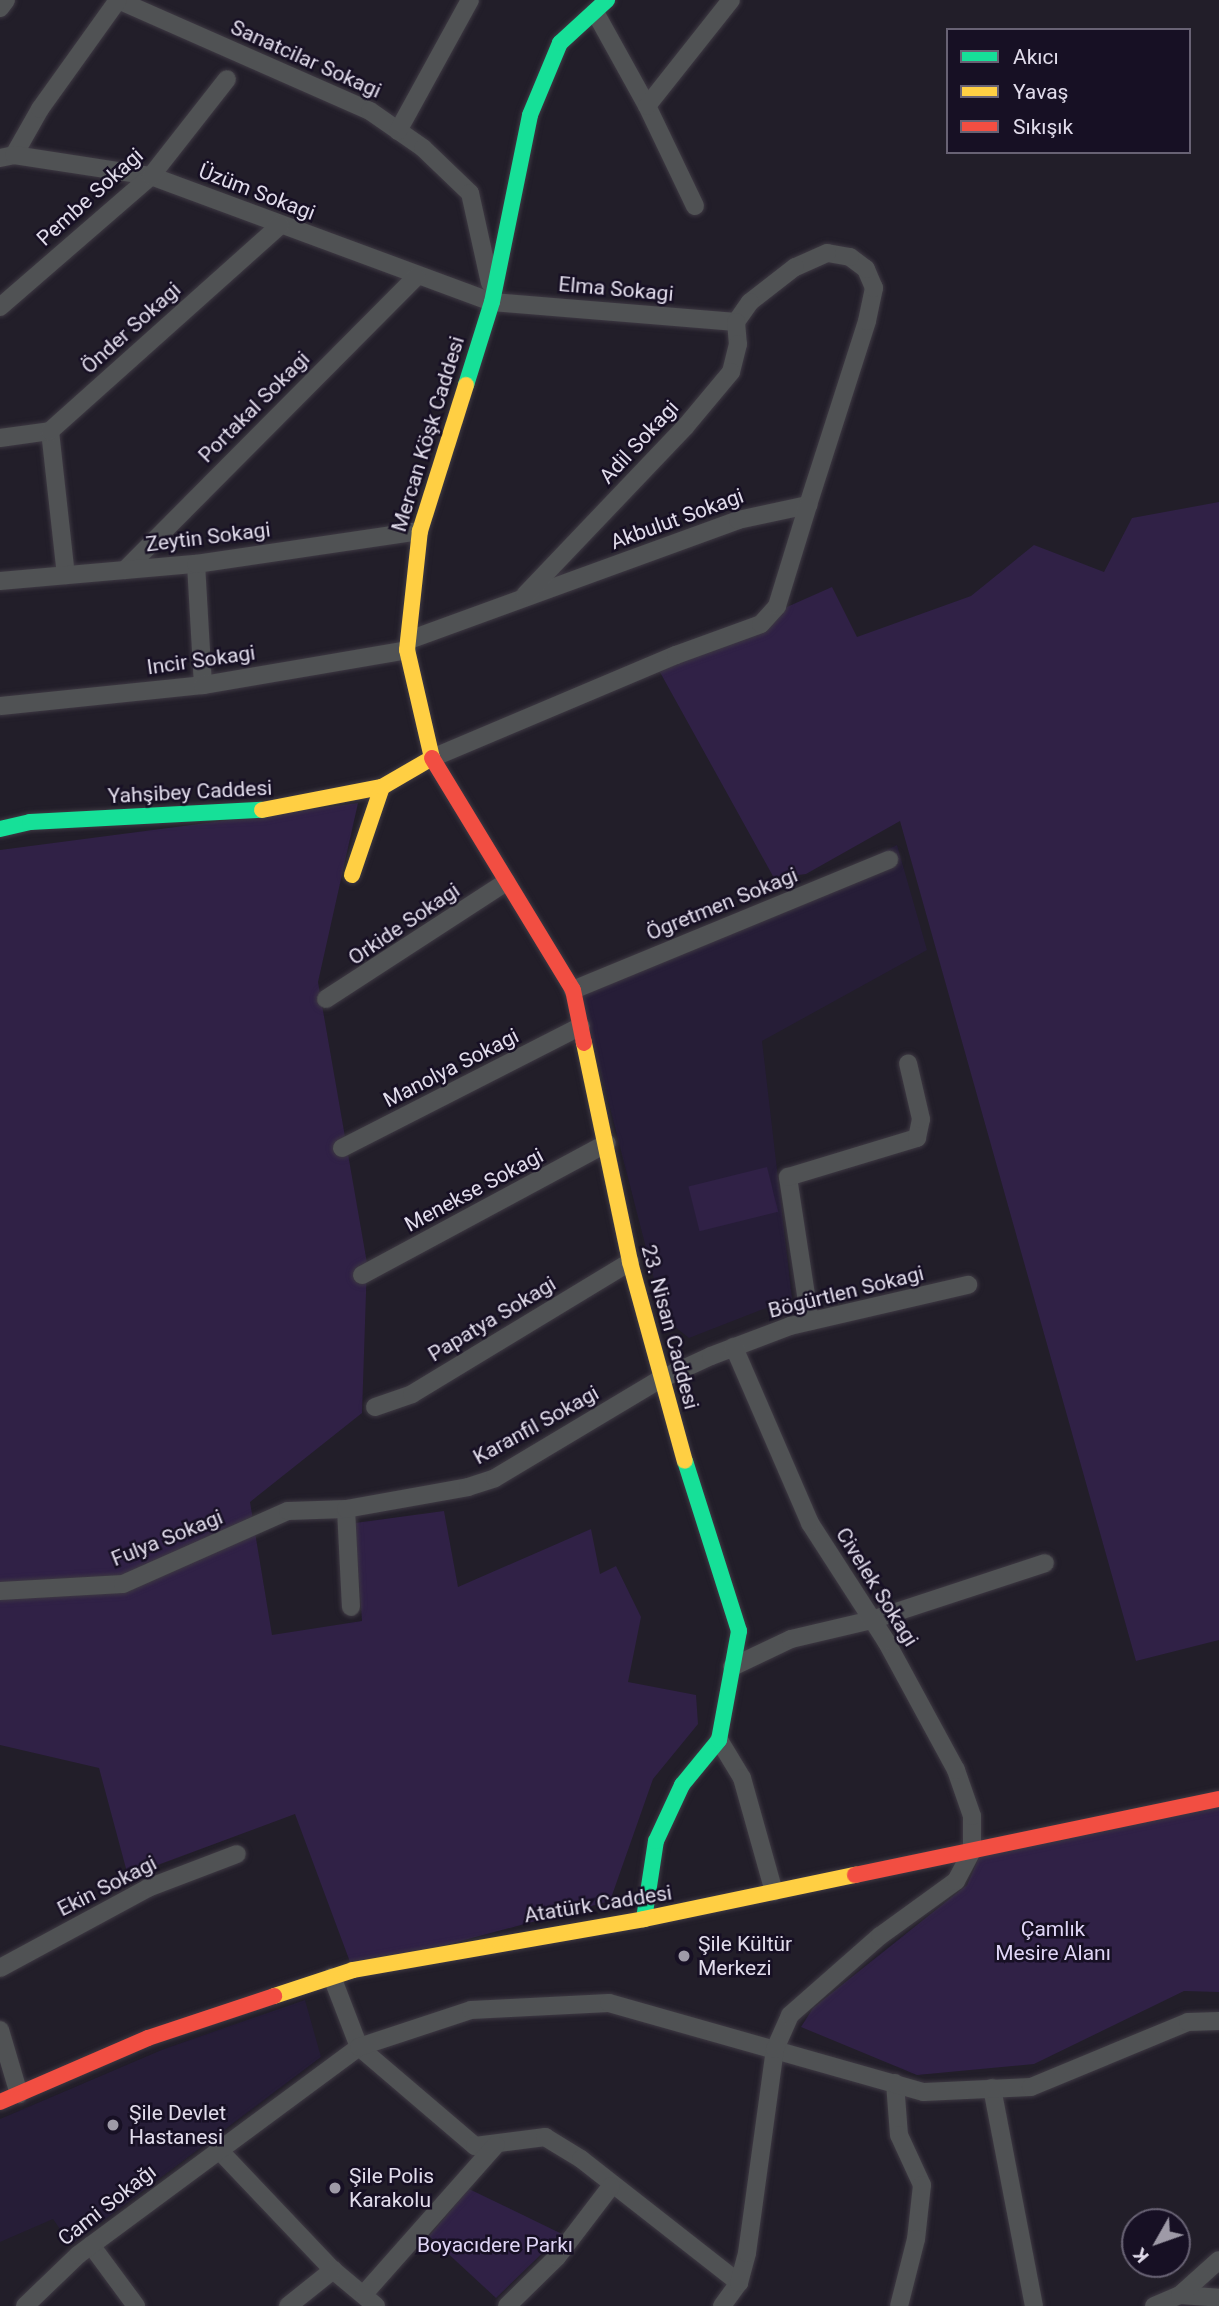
<!DOCTYPE html>
<meta charset="utf-8">
<style>
body{margin:0}
#map{position:relative;width:1219px;height:2306px;overflow:hidden;background:#221e29;font-family:Roboto,sans-serif}
div>[style]{position:absolute}
.built>*{inset:0;background:#261d37}
.green>*{inset:0;background:#302146;transform-origin:0 0}
.roads{filter:drop-shadow(0 0 2px #3e3943) drop-shadow(0 0 2px #3e3943)}
.street>*{height:18px;margin:-9px;padding:0 9px;transform-origin:9px;border-radius:9px;background:#505254}
.fast>*{height:16px;margin:-8px;padding:0 8px;transform-origin:8px;border-radius:8px;background:#16e098}
.slow>*{height:16px;margin:-8px;padding:0 8px;transform-origin:8px;border-radius:8px;background:#ffcf43}
.jam>*{height:16px;margin:-8px;padding:0 8px;transform-origin:8px;border-radius:8px;background:#f24e42}
.dots>*{width:19px;height:19px;translate:-50% -50%;box-sizing:border-box;border:4px solid #171024;border-radius:50%}
span{translate:-50% -50%;white-space:nowrap;text-align:center;line-height:1.15;-webkit-text-stroke:5px #171024;paint-order:stroke}
.street-label{font-size:21px;color:#e1dceb}
.park-label{font-size:21px;color:#dfd5f5}
.poi-label{font-size:21px;color:#e1dceb}
.left{translate:0 -50%;text-align:left}
.legend{position:absolute;left:946px;top:28px;width:245px;height:126px;box-sizing:border-box;background:#171024;border:2px solid #686274;margin:0;padding:9px 12px;list-style:none;font-size:21px;color:#e1dceb}
.legend li{display:flex;align-items:center;gap:14px;height:35px}
.legend b{width:35px;border:2px solid #686274}
.north{position:absolute;left:1121px;top:2208px;width:70px;height:70px;box-sizing:border-box;background:#171024;border:2px solid #686274;border-radius:50%;rotate:230deg;font-size:19px;font-weight:700;line-height:28px;text-align:center;color:#e1dceb}
.north::after{content:'';display:block;margin:auto;width:24px;height:32px;background:#9e9aa7;clip-path:polygon(50% 0,100% 100%,50% 72%,0 100%)}
</style>
<div id="map">
<div class="built">
<div style="clip-path:polygon(897px 845px,927px 950px,762px 1041px,792px 1298px,689px 1338px,664px 1318px,581px 995px)"></div>
<div style="clip-path:polygon(305px 2000px,321px 2057px,71px 2245px,53px 2219px,0 2242px,0 2119px,164px 2049px)"></div>
</div>
<div class="green">
<div style="clip-path:polygon(1219px 502px,1219px 1640px,1136px 1661px,900px 821px,806px 874px,774px 878px,656px 665px,832px 587px,857px 637px,971px 596px,1034px 545px,1104px 572px,1132px 518px)"></div>
<div style="clip-path:polygon(358px 803px,318px 982px,367px 1263px,362px 1413px,250px 1502px,272px 1635px,362px 1621px,355px 1523px,444px 1511px,458px 1587px,591px 1529px,600px 1574px,616px 1566px,641px 1617px,628px 1682px,696px 1695px,698px 1724px,653px 1779px,610px 1901px,353px 1970px,295px 1814px,128px 1876px,99px 1768px,0 1745px,0 850px)"></div>
<div style="left:767px;top:1167px;width:46px;height:81px;rotate:76deg"></div>
<div style="clip-path:polygon(1219px 1803px,1219px 1992px,1184px 1991px,1034px 2064px,917px 2075px,801px 2027px,813px 2008px,967px 1885px,981px 1853px)"></div>
<div style="clip-path:polygon(469px 2189px,562px 2234px,496px 2298px,429px 2236px)"></div>
</div>
<div class="roads">
<div class="street">
<div style="left:118px;top:0;width:275px;rotate:23.8deg"></div>
<div style="left:370px;top:111px;width:65px;rotate:34.9deg"></div>
<div style="left:423px;top:148px;width:65px;rotate:43.8deg"></div>
<div style="left:470px;top:193px;width:92px;rotate:77.5deg"></div>
<div style="left:0;top:8px;width:10px;rotate:-53deg"></div>
<div style="left:595px;top:12px;width:107px;rotate:61deg"></div>
<div style="left:398px;top:131px;width:149px;rotate:-61.2deg"></div>
<div style="left:14px;top:155px;width:53px;rotate:-60.5deg"></div>
<div style="left:40px;top:109px;width:134px;rotate:-54.4deg"></div>
<div style="left:0;top:158px;width:14px;rotate:-12deg"></div>
<div style="left:14px;top:155px;width:139px;rotate:8.7deg"></div>
<div style="left:151px;top:176px;width:364px;rotate:20.3deg"></div>
<div style="left:492px;top:302px;width:245px;rotate:4.7deg"></div>
<div style="left:695px;top:206px;width:111px;rotate:-115.6deg"></div>
<div style="left:647px;top:106px;width:135px;rotate:-51.6deg"></div>
<div style="left:0;top:307px;width:200px;rotate:-40.9deg"></div>
<div style="left:151px;top:176px;width:123px;rotate:-51.9deg"></div>
<div style="left:50px;top:431px;width:145px;rotate:83.7deg"></div>
<div style="left:0;top:438px;width:50px;rotate:-8deg"></div>
<div style="left:50px;top:431px;width:309px;rotate:-41.8deg"></div>
<div style="left:196px;top:564px;width:121px;rotate:86.7deg"></div>
<div style="left:125px;top:570px;width:413px;rotate:-45.2deg"></div>
<div style="left:0;top:581px;width:197px;rotate:-5deg"></div>
<div style="left:196px;top:564px;width:226px;rotate:-8.4deg"></div>
<div style="left:409px;top:640px;width:350px;rotate:-20deg"></div>
<div style="left:738px;top:520px;width:72px;rotate:-12.1deg"></div>
<div style="left:808px;top:505px;width:193px;rotate:-72.2deg"></div>
<div style="left:867px;top:321px;width:34px;rotate:-78deg"></div>
<div style="left:874px;top:288px;width:21px;rotate:-113deg"></div>
<div style="left:866px;top:269px;width:20px;rotate:-143deg"></div>
<div style="left:850px;top:257px;width:23px;rotate:-170deg"></div>
<div style="left:827px;top:253px;width:35px;rotate:156deg"></div>
<div style="left:795px;top:267px;width:57px;rotate:142.1deg"></div>
<div style="left:750px;top:302px;width:24px;rotate:125deg"></div>
<div style="left:736px;top:322px;width:22px;rotate:85deg"></div>
<div style="left:738px;top:344px;width:29px;rotate:104deg"></div>
<div style="left:731px;top:372px;width:72px;rotate:129.9deg"></div>
<div style="left:685px;top:427px;width:232px;rotate:133.6deg"></div>
<div style="left:0;top:706px;width:204px;rotate:-5.9deg"></div>
<div style="left:203px;top:685px;width:207px;rotate:-9.7deg"></div>
<div style="left:432px;top:758px;width:265px;rotate:-22.9deg"></div>
<div style="left:676px;top:655px;width:90px;rotate:-20deg"></div>
<div style="left:761px;top:624px;width:24px;rotate:-48deg"></div>
<div style="left:777px;top:606px;width:106px;rotate:-72.9deg"></div>
<div style="left:573px;top:990px;width:342px;rotate:-22.4deg"></div>
<div style="left:326px;top:999px;width:215px;rotate:-33deg"></div>
<div style="left:342px;top:1148px;width:268px;rotate:-27deg"></div>
<div style="left:362px;top:1275px;width:278px;rotate:-28.3deg"></div>
<div style="left:810px;top:1321px;width:146px;rotate:-98.7deg"></div>
<div style="left:788px;top:1177px;width:135px;rotate:-16.8deg"></div>
<div style="left:917px;top:1138px;width:19px;rotate:-78deg"></div>
<div style="left:921px;top:1119px;width:57px;rotate:-103.1deg"></div>
<div style="left:375px;top:1407px;width:39px;rotate:-19deg"></div>
<div style="left:412px;top:1394px;width:255px;rotate:-31.2deg"></div>
<div style="left:346px;top:1509px;width:98px;rotate:87.1deg"></div>
<div style="left:0;top:1591px;width:123px;rotate:-3.3deg"></div>
<div style="left:123px;top:1584px;width:180px;rotate:-23.9deg"></div>
<div style="left:288px;top:1511px;width:58px;rotate:-2deg"></div>
<div style="left:346px;top:1509px;width:124px;rotate:-10.2deg"></div>
<div style="left:468px;top:1487px;width:28px;rotate:-18deg"></div>
<div style="left:495px;top:1478px;width:191px;rotate:-30.9deg"></div>
<div style="left:659px;top:1380px;width:57px;rotate:-24.8deg"></div>
<div style="left:711px;top:1356px;width:85px;rotate:-20.8deg"></div>
<div style="left:790px;top:1326px;width:183px;rotate:-13deg"></div>
<div style="left:732px;top:1667px;width:65px;rotate:-25.4deg"></div>
<div style="left:791px;top:1639px;width:83px;rotate:-13.2deg"></div>
<div style="left:872px;top:1620px;width:182px;rotate:-18.2deg"></div>
<div style="left:719px;top:1740px;width:44px;rotate:58.8deg"></div>
<div style="left:742px;top:1778px;width:118px;rotate:74.3deg"></div>
<div style="left:0;top:1968px;width:168px;rotate:-28.4deg"></div>
<div style="left:148px;top:1888px;width:95px;rotate:-20.9deg"></div>
<div style="left:332px;top:1977px;width:75px;rotate:68.9deg"></div>
<div style="left:359px;top:2047px;width:153px;rotate:40.5deg"></div>
<div style="left:475px;top:2146px;width:71px;rotate:-7.3deg"></div>
<div style="left:545px;top:2137px;width:42px;rotate:31.4deg"></div>
<div style="left:581px;top:2159px;width:201px;rotate:38.1deg"></div>
<div style="left:0;top:2030px;width:67px;rotate:73.5deg"></div>
<div style="left:895px;top:2083px;width:52px;rotate:85.6deg"></div>
<div style="left:899px;top:2135px;width:55px;rotate:65.3deg"></div>
<div style="left:922px;top:2185px;width:54px;rotate:96.3deg"></div>
<div style="left:916px;top:2239px;width:69px;rotate:104.2deg"></div>
<div style="left:992px;top:2088px;width:222px;rotate:79.1deg"></div>
<div style="left:218px;top:2149px;width:167px;rotate:46.5deg"></div>
<div style="left:333px;top:2270px;width:56px;rotate:39.9deg"></div>
<div style="left:91px;top:2245px;width:76px;rotate:53.6deg"></div>
<div style="left:364px;top:2294px;width:199px;rotate:-48.5deg"></div>
<div style="left:1180px;top:2295px;width:39px;rotate:4deg"></div>
<div style="left:25px;top:2306px;width:74px;rotate:-43.9deg"></div>
<div style="left:78px;top:2255px;width:350px;rotate:-36.5deg"></div>
<div style="left:359px;top:2047px;width:118px;rotate:-18.3deg"></div>
<div style="left:471px;top:2010px;width:138px;rotate:-2.9deg"></div>
<div style="left:609px;top:2003px;width:327px;rotate:15.8deg"></div>
<div style="left:924px;top:2092px;width:107px;rotate:-2.7deg"></div>
<div style="left:1031px;top:2087px;width:170px;rotate:-22.5deg"></div>
<div style="left:1188px;top:2022px;width:31px;rotate:-2deg"></div>
<div style="left:288px;top:2306px;width:58px;rotate:-38.7deg"></div>
<div style="left:507px;top:2306px;width:70px;rotate:-44.4deg"></div>
<div style="left:557px;top:2257px;width:89px;rotate:-52.7deg"></div>
<div style="left:722px;top:2306px;width:29px;rotate:-54deg"></div>
<div style="left:739px;top:2283px;width:31px;rotate:-75deg"></div>
<div style="left:747px;top:2253px;width:206px;rotate:-82.2deg"></div>
<div style="left:775px;top:2049px;width:37px;rotate:-66deg"></div>
<div style="left:790px;top:2015px;width:120px;rotate:-41.3deg"></div>
<div style="left:880px;top:1936px;width:94px;rotate:-35.9deg"></div>
<div style="left:956px;top:1881px;width:34px;rotate:-62deg"></div>
<div style="left:972px;top:1851px;width:35px;rotate:-90deg"></div>
<div style="left:972px;top:1816px;width:49px;rotate:-109.2deg"></div>
<div style="left:956px;top:1770px;width:147px;rotate:-118.5deg"></div>
<div style="left:886px;top:1641px;width:140px;rotate:-122.8deg"></div>
<div style="left:810px;top:1523px;width:192px;rotate:-113.4deg"></div>
<div style="left:1154px;top:2306px;width:28px;rotate:-23deg"></div>
<div style="left:1180px;top:2295px;width:52px;rotate:-41.9deg"></div>
</div>
<div class="fast">
<div style="left:466px;top:385px;width:87px;rotate:-72.6deg"></div>
<div style="left:492px;top:302px;width:191px;rotate:-78.5deg"></div>
<div style="left:530px;top:115px;width:78px;rotate:-67.4deg"></div>
<div style="left:560px;top:43px;width:64px;rotate:-42.5deg"></div>
<div style="left:0;top:829px;width:31px;rotate:-13deg"></div>
<div style="left:30px;top:822px;width:232px;rotate:-3deg"></div>
<div style="left:644px;top:1919px;width:79px;rotate:-81.3deg"></div>
<div style="left:656px;top:1841px;width:62px;rotate:-65.1deg"></div>
<div style="left:682px;top:1785px;width:58px;rotate:-50.6deg"></div>
<div style="left:719px;top:1740px;width:111px;rotate:-79.6deg"></div>
<div style="left:739px;top:1631px;width:178px;rotate:-107.6deg"></div>
</div>
<div class="slow">
<div style="left:262px;top:810px;width:122px;rotate:-10.9deg"></div>
<div style="left:352px;top:875px;width:93px;rotate:-71.2deg"></div>
<div style="left:382px;top:787px;width:58px;rotate:-30.1deg"></div>
<div style="left:432px;top:758px;width:111px;rotate:-103deg"></div>
<div style="left:407px;top:650px;width:120px;rotate:-83.8deg"></div>
<div style="left:420px;top:531px;width:153px;rotate:-72.5deg"></div>
<div style="left:584px;top:1043px;width:224px;rotate:78.1deg"></div>
<div style="left:630px;top:1262px;width:206px;rotate:74.6deg"></div>
<div style="left:274px;top:1996px;width:83px;rotate:-18.2deg"></div>
<div style="left:353px;top:1970px;width:295px;rotate:-9.9deg"></div>
<div style="left:644px;top:1919px;width:216px;rotate:-11.8deg"></div>
</div>
<div class="jam">
<div style="left:432px;top:758px;width:271px;rotate:58.7deg"></div>
<div style="left:573px;top:990px;width:54px;rotate:78.3deg"></div>
<div style="left:855px;top:1875px;width:372px;rotate:-11.8deg"></div>
<div style="left:0;top:2102px;width:161px;rotate:-23.4deg"></div>
<div style="left:148px;top:2038px;width:133px;rotate:-18.4deg"></div>
</div>
</div>
<div class="dots">
<div style="left:684px;top:1956px;background:#9e9aa7"></div>
<div style="left:113px;top:2125px;background:#9e9aa7"></div>
<div style="left:335px;top:2188px;background:#9e9aa7"></div>
</div>
<div class="street-label">
<span style="left:306px;top:59px;rotate:24deg">Sanatcilar Sokagi</span>
<span style="left:257px;top:192px;rotate:21deg">Üzüm Sokagi</span>
<span style="left:90px;top:197px;rotate:-42deg">Pembe Sokagi</span>
<span style="left:616px;top:289px;rotate:5deg">Elma Sokagi</span>
<span style="left:131px;top:328px;rotate:-42deg">Önder Sokagi</span>
<span style="left:254px;top:407px;rotate:-45deg">Portakal Sokagi</span>
<span style="left:428px;top:434px;rotate:-73deg">Mercan Köşk Caddesi</span>
<span style="left:639px;top:442px;rotate:-47deg">Adil Sokagi</span>
<span style="left:677px;top:519px;rotate:-20deg">Akbulut Sokagi</span>
<span style="left:208px;top:537px;rotate:-7deg">Zeytin Sokagi</span>
<span style="left:201px;top:660px;rotate:-8deg">Incir Sokagi</span>
<span style="left:190px;top:792px;rotate:-3deg">Yahşibey Caddesi</span>
<span style="left:722px;top:904px;rotate:-22deg">Ögretmen Sokagi</span>
<span style="left:404px;top:924px;rotate:-34deg">Orkide Sokagi</span>
<span style="left:451px;top:1068px;rotate:-27deg">Manolya Sokagi</span>
<span style="left:474px;top:1190px;rotate:-28deg">Menekse Sokagi</span>
<span style="left:846px;top:1292px;rotate:-14deg">Bögürtlen Sokagi</span>
<span style="left:492px;top:1319px;rotate:-31deg">Papatya Sokagi</span>
<span style="left:670px;top:1327px;rotate:75deg">23. Nisan Caddesi</span>
<span style="left:536px;top:1425px;rotate:-29deg">Karanfil Sokagi</span>
<span style="left:167px;top:1538px;rotate:-22deg">Fulya Sokagi</span>
<span style="left:877px;top:1587px;rotate:58deg">Civelek Sokagi</span>
<span style="left:107px;top:1886px;rotate:-27deg">Ekin Sokagi</span>
<span style="left:598px;top:1904px;rotate:-9deg">Atatürk Caddesi</span>
<span style="left:107px;top:2205px;rotate:-38deg">Cami Sokağı</span>
</div>
<div class="park-label">
<span style="left:1053px;top:1941px">Çamlık<br>Mesire Alanı</span>
<span style="left:495px;top:2245px">Boyacıdere Parkı</span>
</div>
<div class="poi-label">
<span class="left" style="left:698px;top:1956px">Şile Kültür<br>Merkezi</span>
<span class="left" style="left:129px;top:2125px">Şile Devlet<br>Hastanesi</span>
<span class="left" style="left:349px;top:2188px">Şile Polis<br>Karakolu</span>
</div>
<ul class="legend">
<li><b style="height:9px;background:#16e098"></b>Akıcı</li>
<li><b style="height:9px;background:#ffcf43"></b>Yavaş</li>
<li><b style="height:9px;background:#f24e42"></b>Sıkışık</li>
</ul>
<div class="north">K</div>
</div>
